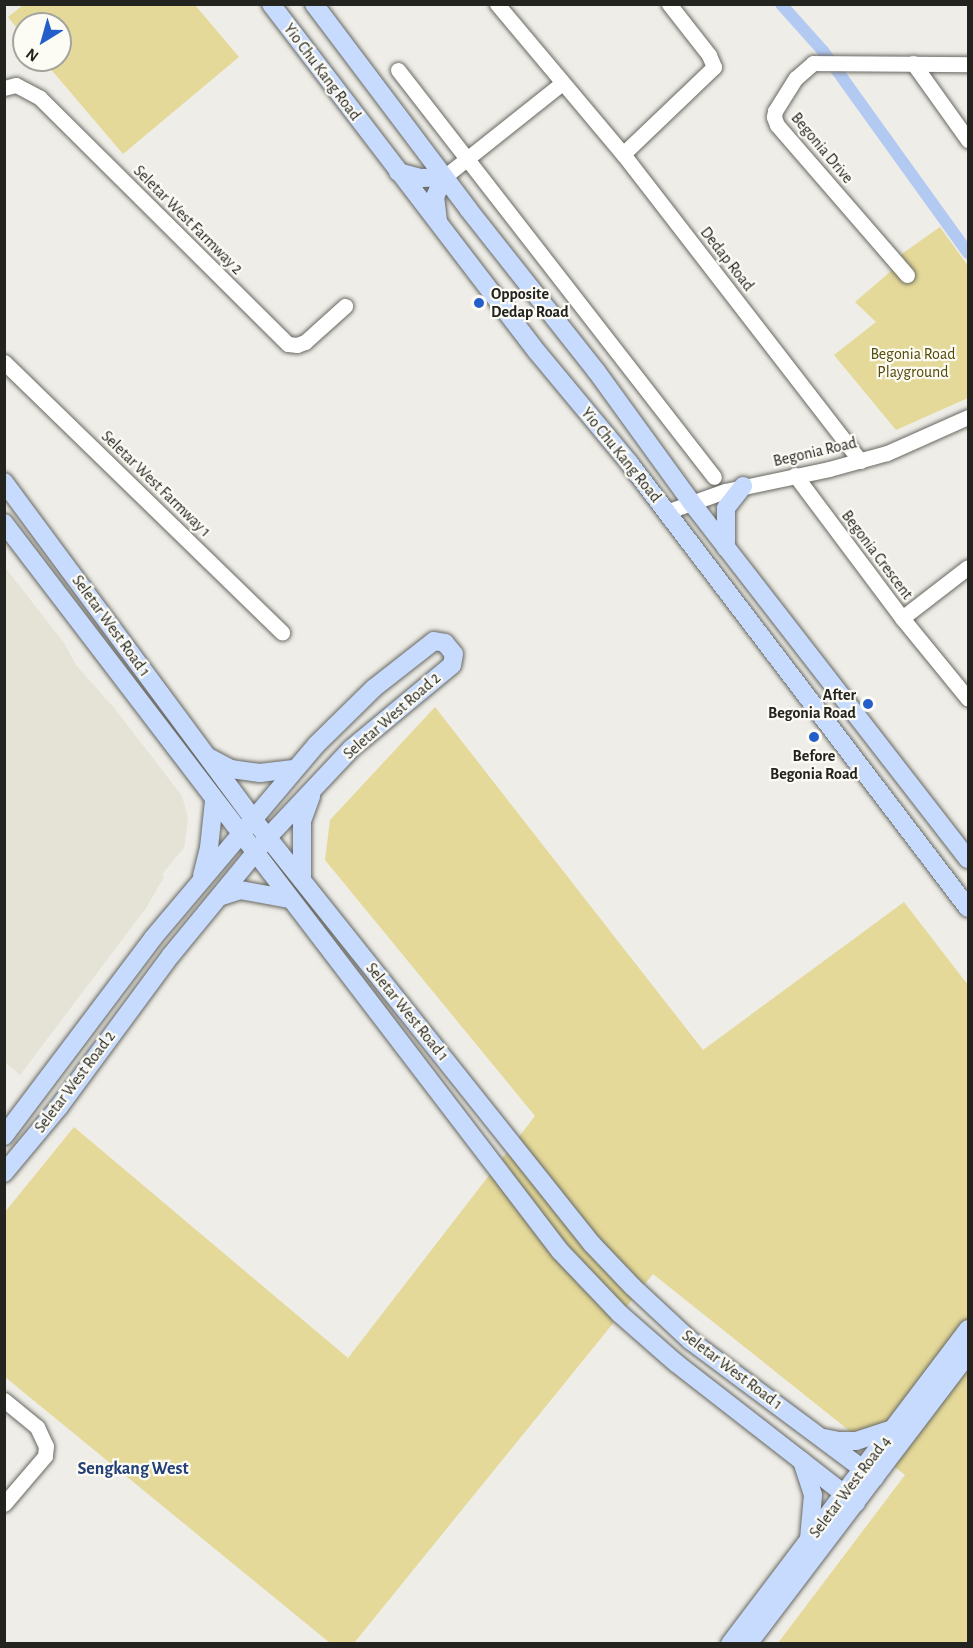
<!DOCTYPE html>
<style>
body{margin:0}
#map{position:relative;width:973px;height:1648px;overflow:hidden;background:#eeede7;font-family:"Alegreya Sans",sans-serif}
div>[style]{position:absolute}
.built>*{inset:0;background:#e5e3d5}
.green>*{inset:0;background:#e4d998}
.canal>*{height:12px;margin:-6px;padding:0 6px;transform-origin:6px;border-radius:6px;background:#b2c9f2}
.roads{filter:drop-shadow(0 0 2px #686761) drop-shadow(0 0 2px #686761)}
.minor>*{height:15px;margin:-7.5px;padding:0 7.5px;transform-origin:7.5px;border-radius:7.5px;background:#fff}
.major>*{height:18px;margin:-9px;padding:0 9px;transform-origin:9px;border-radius:9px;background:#c7dbfe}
.dots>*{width:16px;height:16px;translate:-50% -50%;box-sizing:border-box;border:3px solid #fcfbf4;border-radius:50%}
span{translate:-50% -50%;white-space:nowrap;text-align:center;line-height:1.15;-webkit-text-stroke:4.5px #fcfbf4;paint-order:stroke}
.street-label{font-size:16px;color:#232320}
.poi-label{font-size:16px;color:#232320;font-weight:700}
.left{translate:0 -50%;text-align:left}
.right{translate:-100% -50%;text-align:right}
.park-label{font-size:16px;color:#544a08}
.neighbourhood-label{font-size:18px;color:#234077;font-weight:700}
.frame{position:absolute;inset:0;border:6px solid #232320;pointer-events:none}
.north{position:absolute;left:12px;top:12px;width:60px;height:60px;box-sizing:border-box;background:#fcfbf4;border:2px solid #a5a59f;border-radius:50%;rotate:217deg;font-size:16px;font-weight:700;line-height:24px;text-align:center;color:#232320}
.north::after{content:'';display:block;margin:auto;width:21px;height:27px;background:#245ecb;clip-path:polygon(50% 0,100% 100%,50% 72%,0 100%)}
</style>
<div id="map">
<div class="built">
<div style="clip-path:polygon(4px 566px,64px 643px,76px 665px,115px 709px,182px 796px,188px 818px,184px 848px,162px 874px,164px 877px,146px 908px,20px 1075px,4px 1061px)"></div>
</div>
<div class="green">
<div style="clip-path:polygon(23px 5px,195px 5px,239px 57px,123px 154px,43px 60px,60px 60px,60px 24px,24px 24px,24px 37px,8px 17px)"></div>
<div style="clip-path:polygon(940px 227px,968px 266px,968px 398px,896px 430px,834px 355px,876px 322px,855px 302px,890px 272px,903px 253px)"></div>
<div style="clip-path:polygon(435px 707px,703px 1050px,904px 902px,968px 985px,968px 1643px,778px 1643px,905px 1475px,653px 1274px,354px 1643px,330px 1643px,5px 1377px,5px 1212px,74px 1127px,348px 1358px,535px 1116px,325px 860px,330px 820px)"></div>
</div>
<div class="canal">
<div style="left:781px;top:4px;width:63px;rotate:48.2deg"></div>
<div style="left:823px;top:51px;width:249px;rotate:54.3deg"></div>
</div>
<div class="roads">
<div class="minor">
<div style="left:497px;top:4px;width:196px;rotate:50deg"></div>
<div style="left:623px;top:154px;width:388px;rotate:52.3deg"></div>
<div style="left:913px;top:63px;width:95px;rotate:54.5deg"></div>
<div style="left:398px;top:70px;width:515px;rotate:52.17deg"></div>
<div style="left:4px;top:88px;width:12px;rotate:-14deg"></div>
<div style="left:16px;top:85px;width:27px;rotate:28deg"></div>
<div style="left:40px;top:98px;width:349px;rotate:44.8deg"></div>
<div style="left:288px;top:344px;width:9px;rotate:6deg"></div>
<div style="left:297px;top:345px;width:9px;rotate:-21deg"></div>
<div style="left:305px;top:342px;width:54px;rotate:-42deg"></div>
<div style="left:623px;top:154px;width:126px;rotate:-43.7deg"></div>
<div style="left:714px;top:67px;width:13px;rotate:-113deg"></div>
<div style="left:709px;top:55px;width:65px;rotate:-128.1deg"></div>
<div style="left:444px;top:177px;width:151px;rotate:-38.5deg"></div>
<div style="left:907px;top:275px;width:198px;rotate:-130.9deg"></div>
<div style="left:777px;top:125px;width:9px;rotate:-111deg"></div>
<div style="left:774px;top:117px;width:6px;rotate:-81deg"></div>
<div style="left:775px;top:111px;width:39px;rotate:-58deg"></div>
<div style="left:796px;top:78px;width:23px;rotate:-41deg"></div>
<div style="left:813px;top:63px;width:155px;rotate:0.4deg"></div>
<div style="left:4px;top:362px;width:388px;rotate:44.2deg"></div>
<div style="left:795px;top:475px;width:179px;rotate:53.2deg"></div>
<div style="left:902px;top:618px;width:104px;rotate:50.8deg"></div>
<div style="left:666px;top:512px;width:63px;rotate:-19.6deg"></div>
<div style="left:725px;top:491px;width:106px;rotate:-11.9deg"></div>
<div style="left:829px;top:469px;width:60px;rotate:-15.4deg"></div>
<div style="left:887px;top:453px;width:89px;rotate:-24deg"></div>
<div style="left:902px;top:618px;width:83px;rotate:-37.7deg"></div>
<div style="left:4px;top:1400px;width:43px;rotate:39.3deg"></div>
<div style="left:37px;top:1427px;width:21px;rotate:65deg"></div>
<div style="left:46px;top:1446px;width:10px;rotate:96deg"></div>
<div style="left:45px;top:1456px;width:63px;rotate:130.5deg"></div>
</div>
<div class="major">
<div style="left:271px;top:4px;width:439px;rotate:52.6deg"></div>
<div style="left:538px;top:353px;width:144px;rotate:50.3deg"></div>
<div style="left:630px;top:464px;width:558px;rotate:52.72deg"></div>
<div style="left:314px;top:4px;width:258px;rotate:53deg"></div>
<div style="left:469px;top:210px;width:206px;rotate:51.7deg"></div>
<div style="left:597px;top:372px;width:160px;rotate:54.1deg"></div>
<div style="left:691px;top:502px;width:452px;rotate:52.2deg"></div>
<div style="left:398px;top:172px;width:24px;rotate:15deg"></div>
<div style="left:421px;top:178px;width:23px;rotate:-2deg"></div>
<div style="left:438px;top:221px;width:24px;rotate:-97deg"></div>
<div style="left:435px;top:197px;width:22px;rotate:-66deg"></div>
<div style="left:4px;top:482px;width:419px;rotate:53.5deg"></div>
<div style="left:253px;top:819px;width:544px;rotate:51.42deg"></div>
<div style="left:592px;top:1244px;width:59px;rotate:46.4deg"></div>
<div style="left:633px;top:1287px;width:79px;rotate:43deg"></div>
<div style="left:691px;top:1341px;width:229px;rotate:36.7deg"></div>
<div style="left:4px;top:523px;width:916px;rotate:52.63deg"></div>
<div style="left:560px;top:1251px;width:87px;rotate:46.4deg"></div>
<div style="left:620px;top:1314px;width:74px;rotate:41.2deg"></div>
<div style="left:676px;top:1363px;width:228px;rotate:37.9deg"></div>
<div style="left:726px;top:548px;width:40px;rotate:-90deg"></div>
<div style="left:726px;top:508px;width:28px;rotate:-52deg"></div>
<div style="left:210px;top:758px;width:24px;rotate:28deg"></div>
<div style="left:231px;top:769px;width:29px;rotate:8deg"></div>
<div style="left:260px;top:773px;width:34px;rotate:-7deg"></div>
<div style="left:202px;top:876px;width:29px;rotate:-76deg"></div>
<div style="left:209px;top:848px;width:47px;rotate:-83.9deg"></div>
<div style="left:302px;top:880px;width:59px;rotate:-90deg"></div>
<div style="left:302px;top:821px;width:27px;rotate:-70deg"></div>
<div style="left:219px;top:897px;width:22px;rotate:-18deg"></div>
<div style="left:240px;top:890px;width:51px;rotate:10.2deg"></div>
<div style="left:4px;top:1136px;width:248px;rotate:-53deg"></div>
<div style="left:153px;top:938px;width:253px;rotate:-49.8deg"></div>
<div style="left:316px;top:745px;width:81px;rotate:-44.5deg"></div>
<div style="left:374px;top:688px;width:76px;rotate:-38.1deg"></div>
<div style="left:434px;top:641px;width:11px;rotate:10deg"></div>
<div style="left:445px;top:643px;width:14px;rotate:51deg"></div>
<div style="left:454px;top:654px;width:11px;rotate:100deg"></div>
<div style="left:452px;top:665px;width:131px;rotate:140.3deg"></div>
<div style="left:351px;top:749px;width:121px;rotate:133.3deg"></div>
<div style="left:268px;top:837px;width:153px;rotate:129.4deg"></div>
<div style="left:171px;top:955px;width:189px;rotate:126.4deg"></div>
<div style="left:59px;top:1107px;width:86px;rotate:129.8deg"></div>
<div style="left:824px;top:1438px;width:14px;rotate:12deg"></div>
<div style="left:838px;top:1441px;width:18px"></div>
<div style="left:856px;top:1441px;width:40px;rotate:-18deg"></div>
<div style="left:802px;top:1461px;width:36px;rotate:72deg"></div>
<div style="left:813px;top:1495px;width:44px;rotate:95.2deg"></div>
<div style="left:730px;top:1644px;width:395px;rotate:-52.9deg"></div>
<div style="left:748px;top:1644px;width:364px;rotate:-52.8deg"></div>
</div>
</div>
<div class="dots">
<div style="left:479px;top:303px;background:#245ecb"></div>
<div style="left:868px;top:704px;background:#245ecb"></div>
<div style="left:814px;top:737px;background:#245ecb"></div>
</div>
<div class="street-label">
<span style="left:322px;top:72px;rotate:53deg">Yio Chu Kang Road</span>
<span style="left:822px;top:148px;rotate:50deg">Begonia Drive</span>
<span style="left:188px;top:220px;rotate:45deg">Seletar West Farmway 2</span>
<span style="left:727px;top:259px;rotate:52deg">Dedap Road</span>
<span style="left:815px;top:452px;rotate:-13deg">Begonia Road</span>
<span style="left:621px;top:455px;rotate:51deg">Yio Chu Kang Road</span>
<span style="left:156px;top:484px;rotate:44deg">Seletar West Farmway 1</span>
<span style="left:877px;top:555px;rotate:53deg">Begonia Crescent</span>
<span style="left:111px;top:626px;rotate:54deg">Seletar West Road 1</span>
<span style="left:392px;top:716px;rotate:-41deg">Seletar West Road 2</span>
<span style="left:407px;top:1012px;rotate:51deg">Seletar West Road 1</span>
<span style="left:75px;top:1082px;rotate:-53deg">Seletar West Road 2</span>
<span style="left:732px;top:1370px;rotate:37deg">Seletar West Road 1</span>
<span style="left:850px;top:1487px;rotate:-53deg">Seletar West Road 4</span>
</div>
<div class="poi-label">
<span class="left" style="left:491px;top:303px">Opposite<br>Dedap Road</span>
<span class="right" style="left:856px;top:704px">After<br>Begonia Road</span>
<span style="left:814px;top:765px">Before<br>Begonia Road</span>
</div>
<div class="park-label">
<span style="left:913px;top:363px">Begonia Road<br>Playground</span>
</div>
<div class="neighbourhood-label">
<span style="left:133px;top:1469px">Sengkang West</span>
</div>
<div class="frame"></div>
<div class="north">N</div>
</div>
